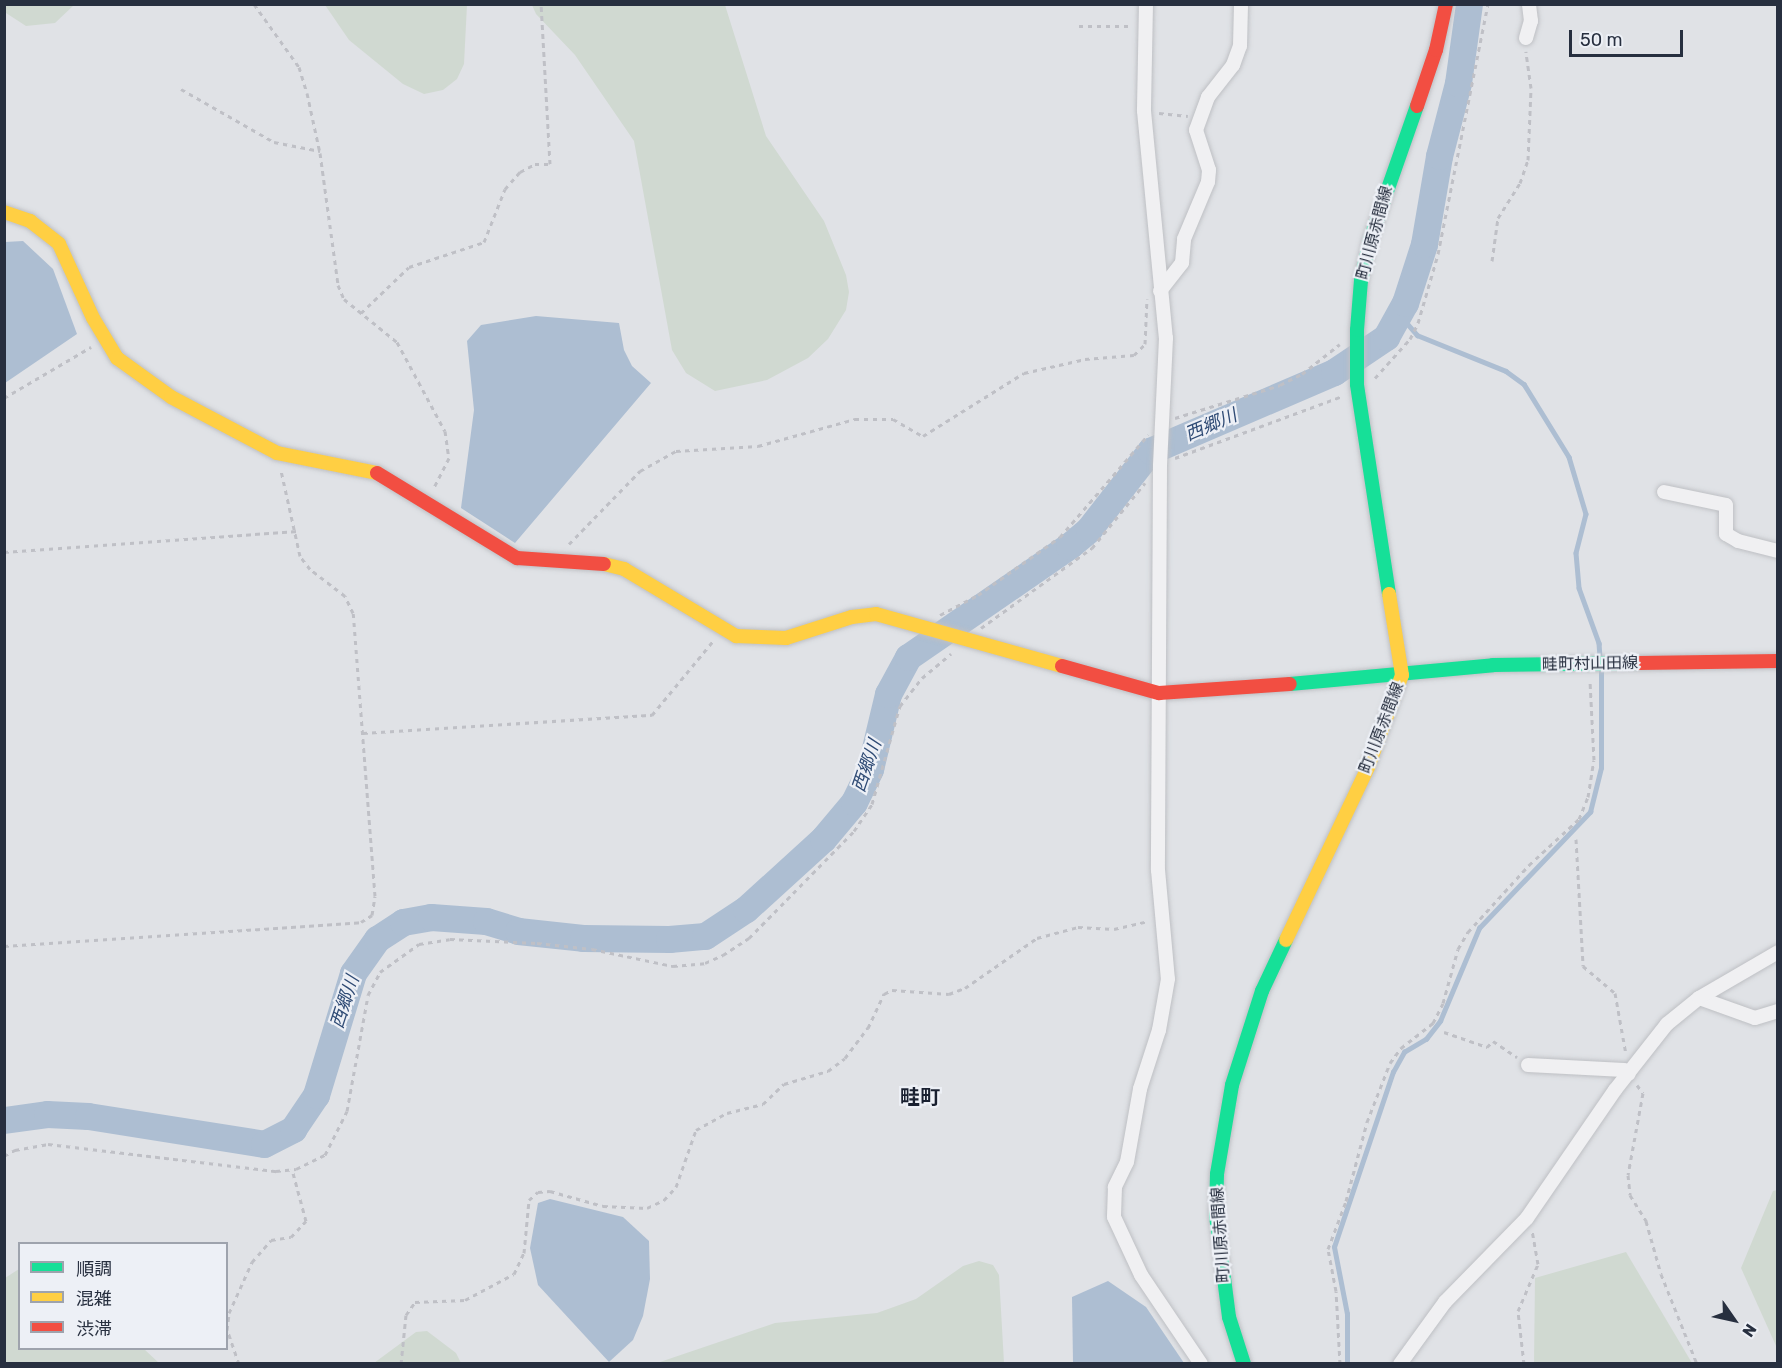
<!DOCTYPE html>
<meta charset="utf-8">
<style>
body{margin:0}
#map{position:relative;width:1782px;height:1368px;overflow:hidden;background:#e0e2e6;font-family:Rubik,"Noto Sans JP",sans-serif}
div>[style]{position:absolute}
.green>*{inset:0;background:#d0d9d1}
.water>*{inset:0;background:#adbed2}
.stream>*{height:4.5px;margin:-2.25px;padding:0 2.25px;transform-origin:2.25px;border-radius:2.25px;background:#adbed2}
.river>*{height:27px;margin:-13.5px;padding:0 13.5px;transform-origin:13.5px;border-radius:13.5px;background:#adbed2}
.path>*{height:3px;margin-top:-1.5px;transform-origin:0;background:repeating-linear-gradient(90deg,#bfc0c6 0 4.5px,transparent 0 9px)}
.roads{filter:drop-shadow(0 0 2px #bec0c4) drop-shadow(0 0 2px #bec0c4)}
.street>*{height:14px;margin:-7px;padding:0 7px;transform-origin:7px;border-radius:7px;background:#f0f0f2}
.fast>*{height:14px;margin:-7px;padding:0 7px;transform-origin:7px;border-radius:7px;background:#16e098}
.slow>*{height:14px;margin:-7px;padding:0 7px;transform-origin:7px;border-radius:7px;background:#ffcf43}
.jam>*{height:14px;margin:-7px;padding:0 7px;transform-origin:7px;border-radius:7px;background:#f24e42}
span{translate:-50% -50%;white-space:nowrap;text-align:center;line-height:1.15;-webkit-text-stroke:4.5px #edf0f6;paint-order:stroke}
.street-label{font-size:16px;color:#272f3f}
.water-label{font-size:18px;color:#2f4b75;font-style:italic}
.quarter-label{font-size:20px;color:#192030;font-weight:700}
.frame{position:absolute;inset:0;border:6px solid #272f3f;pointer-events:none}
.legend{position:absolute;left:18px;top:1242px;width:210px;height:108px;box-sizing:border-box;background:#edf0f6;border:2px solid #9ea3ad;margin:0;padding:8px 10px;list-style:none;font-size:18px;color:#272f3f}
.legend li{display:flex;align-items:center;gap:12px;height:30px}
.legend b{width:30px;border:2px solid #9ea3ad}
.north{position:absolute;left:1704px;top:1290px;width:60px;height:60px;-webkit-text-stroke:4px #edf0f6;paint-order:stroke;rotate:124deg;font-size:16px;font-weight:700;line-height:24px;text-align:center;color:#272f3f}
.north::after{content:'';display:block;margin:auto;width:21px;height:27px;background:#272f3f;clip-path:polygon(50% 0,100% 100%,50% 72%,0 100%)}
.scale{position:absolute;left:1569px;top:30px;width:114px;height:27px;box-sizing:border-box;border:3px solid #272f3f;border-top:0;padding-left:8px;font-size:18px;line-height:21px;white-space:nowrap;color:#272f3f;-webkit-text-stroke:4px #edf0f6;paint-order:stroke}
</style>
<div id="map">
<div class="green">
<div style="clip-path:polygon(5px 4px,74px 4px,74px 5px,55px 23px,26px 26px,6px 13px)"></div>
<div style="clip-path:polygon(325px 5px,467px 5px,464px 64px,457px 79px,443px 90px,424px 94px,403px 84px,349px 40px)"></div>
<div style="clip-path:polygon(532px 5px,725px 5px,766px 136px,824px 221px,846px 275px,849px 292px,846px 310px,828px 339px,808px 358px,767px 380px,715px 391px,686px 373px,672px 350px,634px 141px,575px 55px,536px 14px)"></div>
<div style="clip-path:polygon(1777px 1190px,1777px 1348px,1741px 1268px,1773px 1191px)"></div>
<div style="clip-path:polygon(1626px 1252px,1692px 1363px,1534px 1363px,1535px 1278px)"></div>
<div style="clip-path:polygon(979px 1261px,993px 1265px,999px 1275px,1004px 1363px,657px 1363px,775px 1323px,877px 1313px,916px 1299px,963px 1266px)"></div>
<div style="clip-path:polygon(19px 1269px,20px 1348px,144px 1349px,159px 1363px,5px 1363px,5px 1278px)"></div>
<div style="clip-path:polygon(427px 1331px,456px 1353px,461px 1363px,374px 1363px,416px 1332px)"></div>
</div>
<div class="water">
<div style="clip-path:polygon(23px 241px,53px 269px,77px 334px,5px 383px,5px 242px)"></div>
<div style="clip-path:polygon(536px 316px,619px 323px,624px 350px,632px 366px,651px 383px,515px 543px,461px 508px,474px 410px,467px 341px,481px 325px)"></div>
<div style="clip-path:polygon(550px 1199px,623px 1217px,649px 1241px,650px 1279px,643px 1316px,633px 1340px,609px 1362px,538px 1285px,530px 1248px,538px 1203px)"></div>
<div style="clip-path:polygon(1108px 1281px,1146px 1307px,1184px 1363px,1073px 1363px,1072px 1297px)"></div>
</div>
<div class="stream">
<div style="left:1399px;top:314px;width:28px;rotate:49deg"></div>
<div style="left:1417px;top:335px;width:96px;rotate:22deg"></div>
<div style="left:1506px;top:371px;width:22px;rotate:36deg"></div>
<div style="left:1524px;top:384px;width:86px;rotate:58.3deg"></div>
<div style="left:1569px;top:457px;width:59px;rotate:73.4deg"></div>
<div style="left:1586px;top:514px;width:40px;rotate:104.4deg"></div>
<div style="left:1576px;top:553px;width:35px;rotate:85deg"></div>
<div style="left:1579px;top:588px;width:59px;rotate:70deg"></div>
<div style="left:1599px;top:643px;width:14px;rotate:86deg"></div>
<div style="left:1347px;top:1364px;width:50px;rotate:-90deg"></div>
<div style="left:1347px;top:1314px;width:68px;rotate:-101deg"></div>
<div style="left:1334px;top:1247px;width:185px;rotate:-71.4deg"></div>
<div style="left:1393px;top:1072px;width:23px;rotate:-61deg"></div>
<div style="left:1404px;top:1052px;width:26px;rotate:-31deg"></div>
<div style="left:1426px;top:1039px;width:23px;rotate:-52deg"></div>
<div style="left:1440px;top:1021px;width:101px;rotate:-67.2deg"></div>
<div style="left:1479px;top:928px;width:161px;rotate:-46.3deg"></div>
<div style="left:1590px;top:812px;width:45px;rotate:-76deg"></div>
<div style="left:1601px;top:768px;width:99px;rotate:-90deg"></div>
</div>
<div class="river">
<div style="left:4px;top:1120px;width:43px;rotate:-7.9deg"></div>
<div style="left:47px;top:1114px;width:41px;rotate:2.8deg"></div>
<div style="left:88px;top:1116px;width:178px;rotate:9deg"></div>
<div style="left:264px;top:1144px;width:33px;rotate:-27deg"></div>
<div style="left:293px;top:1129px;width:41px;rotate:-55.9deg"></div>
<div style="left:316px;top:1095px;width:127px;rotate:-73.1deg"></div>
<div style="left:353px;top:973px;width:42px;rotate:-54.8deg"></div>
<div style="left:377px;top:939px;width:31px;rotate:-33deg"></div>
<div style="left:403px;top:922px;width:28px;rotate:-10deg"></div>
<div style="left:431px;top:917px;width:55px;rotate:4.2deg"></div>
<div style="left:486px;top:921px;width:34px;rotate:17deg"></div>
<div style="left:518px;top:931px;width:65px;rotate:6.1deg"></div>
<div style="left:583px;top:938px;width:86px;rotate:0.7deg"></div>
<div style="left:669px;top:939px;width:36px;rotate:-5deg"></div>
<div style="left:705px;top:936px;width:49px;rotate:-33.4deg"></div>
<div style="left:746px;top:909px;width:104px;rotate:-42.3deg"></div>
<div style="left:823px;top:839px;width:48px;rotate:-50deg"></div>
<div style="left:854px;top:802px;width:37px;rotate:-64deg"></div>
<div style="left:870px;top:769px;width:77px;rotate:-76.5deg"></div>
<div style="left:888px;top:694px;width:42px;rotate:-61.6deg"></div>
<div style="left:908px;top:657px;width:196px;rotate:-34.6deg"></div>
<div style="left:1069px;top:546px;width:26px;rotate:-40deg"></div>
<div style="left:1089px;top:529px;width:99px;rotate:-52deg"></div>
<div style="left:1150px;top:451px;width:200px;rotate:-23.2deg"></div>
<div style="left:1334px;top:372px;width:63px;rotate:-33.9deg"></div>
<div style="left:1386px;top:337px;width:39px;rotate:-61deg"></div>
<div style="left:1405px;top:303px;width:62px;rotate:-72.1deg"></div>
<div style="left:1424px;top:244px;width:89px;rotate:-80.3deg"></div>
<div style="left:1439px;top:156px;width:75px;rotate:-75.4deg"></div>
<div style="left:1458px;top:83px;width:80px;rotate:-82.1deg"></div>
</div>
<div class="path">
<div style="left:254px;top:4px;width:77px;rotate:54.5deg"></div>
<div style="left:299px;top:67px;width:27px;rotate:73deg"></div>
<div style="left:307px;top:93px;width:61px;rotate:77.8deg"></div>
<div style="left:320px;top:153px;width:133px;rotate:82.2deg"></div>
<div style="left:338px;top:285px;width:15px;rotate:67deg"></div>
<div style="left:344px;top:299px;width:68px;rotate:39.1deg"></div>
<div style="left:397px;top:342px;width:101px;rotate:61.7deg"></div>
<div style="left:445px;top:431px;width:27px;rotate:82deg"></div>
<div style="left:449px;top:458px;width:33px;rotate:117deg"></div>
<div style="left:1079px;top:26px;width:52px"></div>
<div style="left:181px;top:89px;width:107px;rotate:29.7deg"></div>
<div style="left:274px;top:142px;width:47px;rotate:11.1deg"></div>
<div style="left:1159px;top:113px;width:29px;rotate:6deg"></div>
<div style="left:1492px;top:261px;width:43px;rotate:-82.1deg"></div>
<div style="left:1498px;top:218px;width:41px;rotate:-57.8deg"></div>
<div style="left:1520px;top:183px;width:24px;rotate:-71deg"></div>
<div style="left:1528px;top:160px;width:72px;rotate:-87.6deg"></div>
<div style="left:1531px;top:88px;width:37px;rotate:-98deg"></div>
<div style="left:361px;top:313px;width:66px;rotate:-43.8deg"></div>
<div style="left:409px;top:267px;width:79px;rotate:-18.4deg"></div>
<div style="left:484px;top:242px;width:57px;rotate:-68.4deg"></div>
<div style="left:505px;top:189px;width:23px;rotate:-49deg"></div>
<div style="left:520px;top:172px;width:17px;rotate:-28deg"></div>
<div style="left:535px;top:164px;width:15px"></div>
<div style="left:550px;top:164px;width:160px;rotate:-93.2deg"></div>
<div style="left:1375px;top:378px;width:52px;rotate:-48.1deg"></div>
<div style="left:1410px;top:339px;width:18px;rotate:-63deg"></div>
<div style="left:1418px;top:323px;width:72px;rotate:-73.8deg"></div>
<div style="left:1438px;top:254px;width:255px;rotate:-78.7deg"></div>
<div style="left:4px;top:398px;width:101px;rotate:-30.4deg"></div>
<div style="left:1175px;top:418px;width:110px;rotate:-17.4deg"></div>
<div style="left:1280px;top:385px;width:25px;rotate:-27deg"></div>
<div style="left:1302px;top:374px;width:48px;rotate:-38.3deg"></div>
<div style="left:1175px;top:458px;width:179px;rotate:-20.3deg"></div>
<div style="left:569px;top:544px;width:102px;rotate:-45.8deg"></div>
<div style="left:640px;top:471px;width:41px;rotate:-29.1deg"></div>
<div style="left:676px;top:451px;width:82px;rotate:-3.5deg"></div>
<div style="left:758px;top:446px;width:101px;rotate:-15.6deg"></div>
<div style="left:855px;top:419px;width:38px"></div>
<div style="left:893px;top:419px;width:34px;rotate:30deg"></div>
<div style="left:923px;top:436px;width:119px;rotate:-32deg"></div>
<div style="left:1024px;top:373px;width:63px;rotate:-12.9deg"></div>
<div style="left:1085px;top:359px;width:49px;rotate:-4.7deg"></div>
<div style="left:1134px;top:355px;width:16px;rotate:-45deg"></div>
<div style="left:1145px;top:344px;width:45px;rotate:-87.5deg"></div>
<div style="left:4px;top:552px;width:295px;rotate:-4.1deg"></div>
<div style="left:940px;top:615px;width:43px;rotate:-27.8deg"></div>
<div style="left:978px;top:595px;width:100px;rotate:-35.3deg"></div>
<div style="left:1060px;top:537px;width:135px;rotate:-49.2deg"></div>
<div style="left:981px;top:628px;width:137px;rotate:-35.8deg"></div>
<div style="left:1092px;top:548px;width:84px;rotate:-50.8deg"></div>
<div style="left:363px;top:733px;width:290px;rotate:-3.6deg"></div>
<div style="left:652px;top:715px;width:96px;rotate:-50.5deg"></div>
<div style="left:1576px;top:839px;width:127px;rotate:86.8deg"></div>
<div style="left:1583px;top:966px;width:42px;rotate:40.2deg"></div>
<div style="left:1615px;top:993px;width:62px;rotate:79.8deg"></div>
<div style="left:4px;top:946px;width:358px;rotate:-3.8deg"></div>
<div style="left:361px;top:922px;width:13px;rotate:-32deg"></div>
<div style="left:372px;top:915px;width:19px;rotate:-81deg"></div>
<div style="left:375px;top:896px;width:284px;rotate:-94.4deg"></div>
<div style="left:353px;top:613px;width:19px;rotate:-115deg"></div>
<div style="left:345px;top:596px;width:44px;rotate:-142.4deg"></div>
<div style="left:310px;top:569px;width:16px;rotate:-128deg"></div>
<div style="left:300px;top:556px;width:88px;rotate:-102.5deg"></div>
<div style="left:1444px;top:1032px;width:46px;rotate:19.2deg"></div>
<div style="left:1487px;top:1047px;width:8px;rotate:-45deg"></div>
<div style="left:1493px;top:1041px;width:29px;rotate:34deg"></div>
<div style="left:1637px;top:1085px;width:10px;rotate:53deg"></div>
<div style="left:1643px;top:1093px;width:83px;rotate:100.4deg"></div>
<div style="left:1628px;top:1175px;width:20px;rotate:84deg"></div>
<div style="left:1630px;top:1195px;width:31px;rotate:58deg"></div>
<div style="left:1646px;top:1221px;width:55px;rotate:74.2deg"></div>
<div style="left:1661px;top:1274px;width:97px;rotate:68.2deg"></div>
<div style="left:4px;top:1156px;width:13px;rotate:-29deg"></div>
<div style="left:15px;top:1150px;width:34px;rotate:-10deg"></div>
<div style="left:48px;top:1144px;width:230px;rotate:6.8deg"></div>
<div style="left:276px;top:1171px;width:20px;rotate:-6deg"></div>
<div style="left:296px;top:1169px;width:32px;rotate:-26deg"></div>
<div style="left:325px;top:1155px;width:49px;rotate:-63.4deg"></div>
<div style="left:347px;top:1111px;width:118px;rotate:-79.7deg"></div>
<div style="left:368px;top:995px;width:26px;rotate:-62deg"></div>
<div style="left:380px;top:972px;width:48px;rotate:-35.7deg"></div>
<div style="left:419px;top:944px;width:31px;rotate:-9deg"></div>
<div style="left:450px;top:939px;width:87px;rotate:2.6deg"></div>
<div style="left:537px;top:943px;width:55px;rotate:6.2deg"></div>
<div style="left:592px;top:949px;width:83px;rotate:11.9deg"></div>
<div style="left:673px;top:966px;width:32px;rotate:-5deg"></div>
<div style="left:705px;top:963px;width:20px;rotate:-24deg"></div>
<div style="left:723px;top:955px;width:31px;rotate:-33deg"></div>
<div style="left:749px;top:938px;width:150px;rotate:-45.5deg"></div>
<div style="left:854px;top:831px;width:32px;rotate:-56deg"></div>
<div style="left:872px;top:804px;width:102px;rotate:-74.1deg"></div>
<div style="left:900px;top:706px;width:36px;rotate:-52deg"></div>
<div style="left:922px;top:678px;width:38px;rotate:-40deg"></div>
<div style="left:239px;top:1364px;width:36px;rotate:-109deg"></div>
<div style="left:227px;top:1330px;width:17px;rotate:-83deg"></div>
<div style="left:229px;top:1313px;width:56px;rotate:-65.7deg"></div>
<div style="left:252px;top:1262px;width:29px;rotate:-49deg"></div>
<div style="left:271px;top:1240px;width:20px;rotate:-9deg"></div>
<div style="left:291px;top:1237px;width:22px;rotate:-47deg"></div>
<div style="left:306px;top:1221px;width:54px;rotate:-105.1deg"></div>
<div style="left:401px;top:1364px;width:49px;rotate:-84.2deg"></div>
<div style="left:406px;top:1315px;width:16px;rotate:-55deg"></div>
<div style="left:415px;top:1302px;width:50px;rotate:-2.3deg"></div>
<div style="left:465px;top:1300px;width:55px;rotate:-28deg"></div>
<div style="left:514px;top:1274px;width:23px;rotate:-65deg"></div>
<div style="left:524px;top:1253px;width:53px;rotate:-84.6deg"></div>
<div style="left:529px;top:1200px;width:12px;rotate:-42deg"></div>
<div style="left:538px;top:1192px;width:12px;rotate:-5deg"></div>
<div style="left:550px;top:1191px;width:55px;rotate:15.8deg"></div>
<div style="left:603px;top:1206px;width:44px;rotate:2.6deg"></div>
<div style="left:647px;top:1208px;width:19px;rotate:-25deg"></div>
<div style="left:664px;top:1200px;width:18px;rotate:-47deg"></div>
<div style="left:676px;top:1187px;width:60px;rotate:-70.7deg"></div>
<div style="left:696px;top:1130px;width:35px;rotate:-29deg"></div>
<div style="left:727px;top:1113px;width:37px;rotate:-14deg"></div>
<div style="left:763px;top:1104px;width:29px;rotate:-44deg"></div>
<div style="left:784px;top:1084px;width:46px;rotate:-16.5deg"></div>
<div style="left:828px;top:1071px;width:21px;rotate:-37deg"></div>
<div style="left:845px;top:1058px;width:38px;rotate:-53deg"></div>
<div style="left:868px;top:1028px;width:38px;rotate:-65deg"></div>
<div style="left:884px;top:994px;width:9px;rotate:-27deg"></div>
<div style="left:892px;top:990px;width:57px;rotate:4deg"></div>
<div style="left:949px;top:994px;width:17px;rotate:-21deg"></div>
<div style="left:965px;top:988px;width:88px;rotate:-34.8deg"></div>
<div style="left:1037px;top:938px;width:42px;rotate:-15deg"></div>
<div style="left:1078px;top:927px;width:36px;rotate:3deg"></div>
<div style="left:1114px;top:929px;width:35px;rotate:-13deg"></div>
<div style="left:1340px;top:1364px;width:73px;rotate:-93.1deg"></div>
<div style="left:1336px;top:1291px;width:43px;rotate:-100.8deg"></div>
<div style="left:1328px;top:1249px;width:51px;rotate:-69.4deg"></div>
<div style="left:1346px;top:1201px;width:82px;rotate:-75.1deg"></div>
<div style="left:1367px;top:1122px;width:63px;rotate:-68.7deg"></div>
<div style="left:1390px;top:1063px;width:19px;rotate:-54deg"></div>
<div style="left:1401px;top:1048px;width:41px;rotate:-38deg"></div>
<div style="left:1433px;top:1023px;width:22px;rotate:-63deg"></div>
<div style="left:1443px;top:1003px;width:56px;rotate:-74.5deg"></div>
<div style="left:1458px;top:949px;width:20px;rotate:-60deg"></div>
<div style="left:1468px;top:932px;width:91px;rotate:-47.7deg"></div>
<div style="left:1529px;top:865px;width:68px;rotate:-42.6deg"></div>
<div style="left:1579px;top:819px;width:24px;rotate:-68deg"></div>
<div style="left:1588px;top:797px;width:37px;rotate:-81deg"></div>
<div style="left:1594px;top:760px;width:80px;rotate:-92.9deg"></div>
<div style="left:1524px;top:1364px;width:53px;rotate:-96.5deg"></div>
<div style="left:1518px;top:1311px;width:51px;rotate:-66.9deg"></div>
<div style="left:1538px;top:1264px;width:34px;rotate:-100deg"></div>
</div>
<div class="roads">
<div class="street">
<div style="left:1146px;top:4px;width:107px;rotate:91.1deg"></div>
<div style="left:1144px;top:111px;width:228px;rotate:84.5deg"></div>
<div style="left:1166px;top:338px;width:128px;rotate:92.7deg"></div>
<div style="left:1160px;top:466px;width:404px;rotate:90.3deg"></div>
<div style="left:1158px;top:870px;width:109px;rotate:84.8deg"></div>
<div style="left:1168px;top:979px;width:52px;rotate:100deg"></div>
<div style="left:1159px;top:1030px;width:62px;rotate:107.9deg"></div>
<div style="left:1140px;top:1089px;width:74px;rotate:100.1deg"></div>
<div style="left:1127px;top:1162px;width:28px;rotate:116deg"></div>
<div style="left:1115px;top:1187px;width:30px;rotate:92deg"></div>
<div style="left:1114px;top:1217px;width:64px;rotate:65deg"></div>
<div style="left:1141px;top:1275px;width:107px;rotate:56deg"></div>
<div style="left:1526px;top:38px;width:18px;rotate:-74deg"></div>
<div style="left:1531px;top:21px;width:17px;rotate:-97deg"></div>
<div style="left:1160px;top:291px;width:36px;rotate:-52deg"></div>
<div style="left:1182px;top:263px;width:24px;rotate:-85deg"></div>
<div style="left:1184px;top:239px;width:62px;rotate:-67.2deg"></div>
<div style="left:1208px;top:182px;width:12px;rotate:-85deg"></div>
<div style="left:1209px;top:170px;width:42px;rotate:-108deg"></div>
<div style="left:1196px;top:130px;width:35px;rotate:-70deg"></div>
<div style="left:1208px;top:97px;width:41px;rotate:-52deg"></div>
<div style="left:1233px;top:65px;width:20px;rotate:-70deg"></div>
<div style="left:1240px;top:46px;width:42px;rotate:-88.6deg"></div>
<div style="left:1664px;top:492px;width:63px;rotate:11.8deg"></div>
<div style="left:1726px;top:505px;width:29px;rotate:90deg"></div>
<div style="left:1726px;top:534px;width:14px;rotate:30deg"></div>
<div style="left:1738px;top:541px;width:41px;rotate:14deg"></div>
<div style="left:1699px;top:998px;width:59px;rotate:19.7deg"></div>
<div style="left:1755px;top:1018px;width:24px;rotate:-17deg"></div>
<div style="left:1528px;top:1065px;width:96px;rotate:3deg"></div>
<div style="left:1624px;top:1070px;width:6px;rotate:39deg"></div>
<div style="left:1400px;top:1364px;width:77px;rotate:-54deg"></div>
<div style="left:1445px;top:1302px;width:117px;rotate:-45.7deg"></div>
<div style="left:1527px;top:1218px;width:155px;rotate:-55.5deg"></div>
<div style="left:1615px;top:1090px;width:84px;rotate:-51.8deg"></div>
<div style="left:1667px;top:1024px;width:41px;rotate:-39.1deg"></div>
<div style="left:1699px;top:998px;width:91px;rotate:-30.2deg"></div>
</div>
<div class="fast">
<div style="left:1389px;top:594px;width:212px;rotate:-98.7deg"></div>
<div style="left:1357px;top:384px;width:54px;rotate:-90deg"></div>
<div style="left:1357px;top:330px;width:50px;rotate:-85.4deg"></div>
<div style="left:1361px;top:280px;width:41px;rotate:-77.3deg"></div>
<div style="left:1370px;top:240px;width:142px;rotate:-70.7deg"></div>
<div style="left:1290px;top:684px;width:204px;rotate:-5.3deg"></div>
<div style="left:1493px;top:665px;width:146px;rotate:-0.8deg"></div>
<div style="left:1244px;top:1364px;width:49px;rotate:-107.7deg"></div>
<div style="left:1229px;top:1317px;width:103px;rotate:-97.3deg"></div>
<div style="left:1216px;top:1215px;width:41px;rotate:-88.6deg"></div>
<div style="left:1217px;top:1174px;width:90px;rotate:-80.4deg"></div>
<div style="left:1232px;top:1085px;width:99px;rotate:-72.3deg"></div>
<div style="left:1262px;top:991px;width:56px;rotate:-64.8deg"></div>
</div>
<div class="slow">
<div style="left:4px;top:212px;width:28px;rotate:19deg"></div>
<div style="left:30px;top:221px;width:37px;rotate:38deg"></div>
<div style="left:59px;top:244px;width:81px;rotate:65.3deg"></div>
<div style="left:93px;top:318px;width:47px;rotate:59deg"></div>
<div style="left:117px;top:358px;width:67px;rotate:35.8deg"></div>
<div style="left:171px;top:397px;width:120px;rotate:27.8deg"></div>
<div style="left:277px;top:453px;width:102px;rotate:11.3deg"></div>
<div style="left:604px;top:564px;width:21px;rotate:14deg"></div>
<div style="left:624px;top:569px;width:131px;rotate:30.9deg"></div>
<div style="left:736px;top:636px;width:50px;rotate:2.3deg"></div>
<div style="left:786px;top:638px;width:69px;rotate:-17.7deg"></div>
<div style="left:852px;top:617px;width:24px;rotate:-7deg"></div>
<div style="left:876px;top:614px;width:193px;rotate:15.6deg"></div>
<div style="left:1286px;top:940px;width:191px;rotate:-64.6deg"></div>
<div style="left:1368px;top:767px;width:98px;rotate:-69.7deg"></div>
<div style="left:1402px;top:675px;width:82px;rotate:-99.1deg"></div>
</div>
<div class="jam">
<div style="left:1417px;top:106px;width:59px;rotate:-71.3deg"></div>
<div style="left:1436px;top:50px;width:47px;rotate:-77.7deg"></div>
<div style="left:377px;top:473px;width:164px;rotate:31.3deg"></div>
<div style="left:517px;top:558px;width:87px;rotate:3.9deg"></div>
<div style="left:1639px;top:663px;width:139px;rotate:-0.8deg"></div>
<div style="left:1062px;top:666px;width:101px;rotate:15.6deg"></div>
<div style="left:1159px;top:693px;width:131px;rotate:-3.9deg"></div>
</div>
</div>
<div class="street-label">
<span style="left:1375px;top:233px;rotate:-75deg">町川原赤間線</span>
<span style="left:1590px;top:664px;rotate:-1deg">畦町村山田線</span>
<span style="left:1382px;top:728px;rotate:-69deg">町川原赤間線</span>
<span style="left:1221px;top:1235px;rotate:-94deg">町川原赤間線</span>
</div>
<div class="water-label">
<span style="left:1211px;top:425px;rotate:-23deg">西郷川</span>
<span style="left:867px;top:766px;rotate:-71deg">西郷川</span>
<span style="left:345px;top:1002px;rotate:-72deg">西郷川</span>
</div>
<div class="quarter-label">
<span style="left:920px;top:1097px">畦町</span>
</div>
<div class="frame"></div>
<ul class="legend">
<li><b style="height:8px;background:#16e098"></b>順調</li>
<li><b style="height:8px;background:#ffcf43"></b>混雑</li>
<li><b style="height:8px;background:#f24e42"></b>渋滞</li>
</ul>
<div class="north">N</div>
<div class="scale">50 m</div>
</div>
